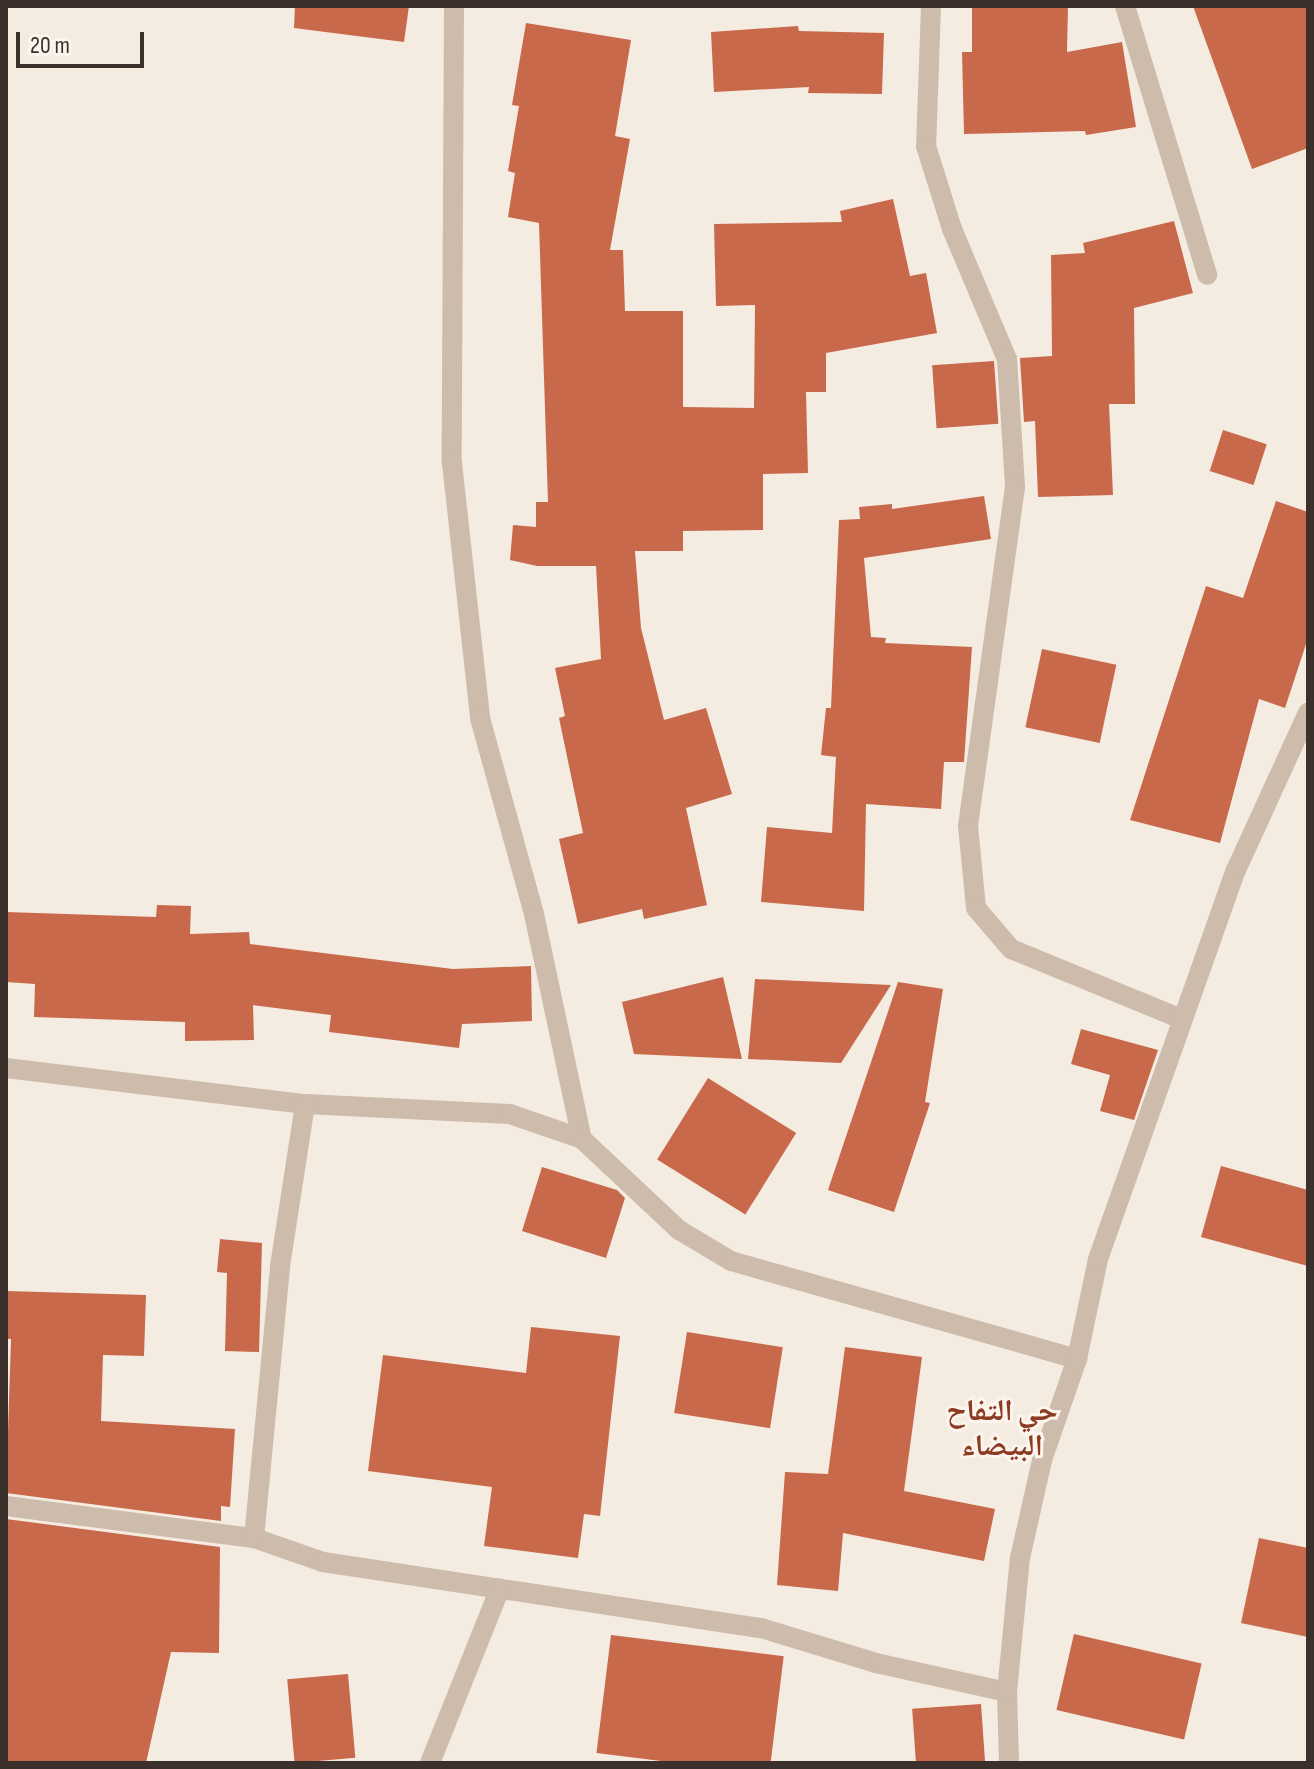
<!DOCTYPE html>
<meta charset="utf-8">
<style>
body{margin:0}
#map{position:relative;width:1314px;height:1769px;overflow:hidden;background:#f4ebe1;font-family:"Sofia Sans Condensed","Noto Naskh Arabic",sans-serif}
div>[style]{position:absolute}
.building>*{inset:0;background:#c8694b;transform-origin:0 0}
.street>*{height:20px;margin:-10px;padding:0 10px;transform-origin:10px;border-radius:10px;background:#cdbbac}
span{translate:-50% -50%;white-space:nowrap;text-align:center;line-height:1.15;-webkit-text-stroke:6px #fbf5ee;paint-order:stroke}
.district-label{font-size:30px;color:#8c3b22;font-weight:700}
.frame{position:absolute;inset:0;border:8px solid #3b302b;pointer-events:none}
.scale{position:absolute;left:16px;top:32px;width:128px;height:36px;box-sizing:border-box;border:4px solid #3b302b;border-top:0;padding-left:10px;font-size:24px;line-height:28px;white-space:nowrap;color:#3b302b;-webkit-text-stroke:6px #fbf5ee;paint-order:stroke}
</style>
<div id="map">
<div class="building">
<div style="clip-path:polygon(295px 6px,409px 6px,404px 42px,294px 28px)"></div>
<div style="clip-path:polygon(972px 6px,1068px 6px,1067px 52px,1122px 42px,1136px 127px,1086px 135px,1085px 131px,964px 134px,962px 52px,972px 52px)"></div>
<div style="clip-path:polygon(1193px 6px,1308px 6px,1308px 148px,1252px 169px)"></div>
<div style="clip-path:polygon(526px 23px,631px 40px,615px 136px,630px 139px,610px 250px,623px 250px,625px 311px,683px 311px,683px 407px,754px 408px,755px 305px,716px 306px,714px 224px,842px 222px,840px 211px,893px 199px,910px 276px,926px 273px,937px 333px,826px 353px,826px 392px,806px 392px,808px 473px,763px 474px,763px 530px,683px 531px,683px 551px,635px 551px,641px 628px,664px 720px,706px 708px,732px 794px,686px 808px,707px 905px,644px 919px,642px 909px,578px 924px,559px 839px,583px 833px,559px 718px,565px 716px,555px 668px,601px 659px,596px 566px,537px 566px,510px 560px,513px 525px,536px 527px,536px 502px,548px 502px,539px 223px,508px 217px,515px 173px,508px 171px,519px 106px,512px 105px)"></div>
<div style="clip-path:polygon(798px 26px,799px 31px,884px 33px,882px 94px,808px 93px,809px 87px,714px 92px,711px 32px)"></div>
<div style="clip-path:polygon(1174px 221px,1193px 293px,1134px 308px,1135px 404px,1109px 404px,1113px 495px,1038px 497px,1035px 421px,1024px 422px,1020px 358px,1052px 356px,1051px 255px,1085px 253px,1083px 243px)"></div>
<div style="left:994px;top:361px;width:63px;height:62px;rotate:86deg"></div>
<div style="left:1223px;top:430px;width:46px;height:43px;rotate:18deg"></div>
<div style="clip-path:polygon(984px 496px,991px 539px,864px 558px,871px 637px,886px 638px,885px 643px,972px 647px,964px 762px,944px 762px,941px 809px,866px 804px,864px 911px,761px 902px,767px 827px,832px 833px,836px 757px,821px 755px,826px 708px,831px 708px,839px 520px,860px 519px,859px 507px,892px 504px,892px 509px)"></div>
<div style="clip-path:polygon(1276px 501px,1308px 512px,1308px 638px,1285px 708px,1259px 699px,1220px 843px,1130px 820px,1206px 586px,1243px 598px)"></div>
<div style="left:1042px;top:649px;width:76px;height:80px;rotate:12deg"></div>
<div style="clip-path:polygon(157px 905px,191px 906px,190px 934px,249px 932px,250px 944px,453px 969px,531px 966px,532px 1021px,462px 1024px,459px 1048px,329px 1032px,331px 1015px,253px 1005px,254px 1040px,185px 1041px,185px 1022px,34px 1017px,35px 984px,6px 982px,6px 912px,156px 917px)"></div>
<div style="clip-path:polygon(723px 977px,742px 1059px,634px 1054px,622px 1002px)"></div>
<div style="clip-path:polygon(755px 979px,891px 985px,841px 1063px,748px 1059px)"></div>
<div style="clip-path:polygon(898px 982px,943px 989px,925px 1102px,930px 1103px,894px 1212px,828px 1190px)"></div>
<div style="clip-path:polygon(1081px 1029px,1158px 1050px,1134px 1120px,1100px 1111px,1110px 1075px,1071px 1064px)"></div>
<div style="left:708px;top:1078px;width:104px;height:96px;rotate:32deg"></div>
<div style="clip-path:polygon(1221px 1166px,1308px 1190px,1308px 1266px,1201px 1237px)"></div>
<div style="clip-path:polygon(542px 1167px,617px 1190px,625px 1198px,606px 1258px,522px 1231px)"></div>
<div style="clip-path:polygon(220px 1239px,262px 1243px,259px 1352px,225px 1351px,227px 1273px,217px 1272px)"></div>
<div style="clip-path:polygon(6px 1291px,146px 1295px,144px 1356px,103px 1355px,101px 1421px,235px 1429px,230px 1507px,221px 1506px,221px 1521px,6px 1493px,11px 1339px,6px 1339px)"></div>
<div style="clip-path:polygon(531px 1327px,620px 1336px,600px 1516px,584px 1514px,578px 1558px,484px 1546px,492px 1487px,368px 1471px,383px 1355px,526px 1373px)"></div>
<div style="left:687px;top:1332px;width:97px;height:82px;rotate:9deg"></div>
<div style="clip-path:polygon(845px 1347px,922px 1357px,904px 1491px,995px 1509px,984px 1561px,843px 1533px,838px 1591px,777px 1585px,785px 1472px,828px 1474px)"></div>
<div style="clip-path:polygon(6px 1519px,220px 1547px,219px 1653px,171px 1652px,146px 1763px,6px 1763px)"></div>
<div style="clip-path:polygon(1259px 1538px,1308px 1548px,1308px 1637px,1241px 1623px)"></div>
<div style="left:1074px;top:1634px;width:131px;height:78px;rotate:13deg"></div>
<div style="left:611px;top:1635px;width:174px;height:119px;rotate:7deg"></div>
<div style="left:348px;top:1674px;width:84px;height:61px;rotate:85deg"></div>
<div style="left:981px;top:1704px;width:59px;height:69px;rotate:86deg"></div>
</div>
<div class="street">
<div style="left:454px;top:6px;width:457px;rotate:90.3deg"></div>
<div style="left:452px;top:463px;width:257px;rotate:83.7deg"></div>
<div style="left:480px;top:718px;width:203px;rotate:74.6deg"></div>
<div style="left:534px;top:914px;width:230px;rotate:78deg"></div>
<div style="left:931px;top:6px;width:140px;rotate:92deg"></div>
<div style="left:926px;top:146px;width:87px;rotate:72.6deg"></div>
<div style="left:952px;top:229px;width:141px;rotate:67.1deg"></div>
<div style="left:1007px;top:359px;width:128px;rotate:86.4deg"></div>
<div style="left:1015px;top:487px;width:342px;rotate:97.9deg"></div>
<div style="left:968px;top:826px;width:82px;rotate:84.4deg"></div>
<div style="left:976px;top:908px;width:54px;rotate:49.5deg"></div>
<div style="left:1011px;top:949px;width:185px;rotate:22.3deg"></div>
<div style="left:1125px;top:6px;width:281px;rotate:73deg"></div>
<div style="left:6px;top:1068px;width:301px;rotate:6.9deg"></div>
<div style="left:305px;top:1104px;width:205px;rotate:2.8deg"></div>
<div style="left:510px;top:1114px;width:76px;rotate:19.1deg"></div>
<div style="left:582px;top:1139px;width:133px;rotate:43.2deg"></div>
<div style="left:679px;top:1230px;width:61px;rotate:30.8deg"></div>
<div style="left:731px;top:1261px;width:360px;rotate:15.8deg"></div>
<div style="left:6px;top:1506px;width:250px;rotate:7.4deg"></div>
<div style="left:254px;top:1538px;width:73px;rotate:19.2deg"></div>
<div style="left:323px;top:1562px;width:443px;rotate:8.6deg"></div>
<div style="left:761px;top:1628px;width:120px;rotate:16.9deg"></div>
<div style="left:876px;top:1663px;width:134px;rotate:12.5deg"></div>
<div style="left:254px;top:1538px;width:273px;rotate:-84.5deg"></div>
<div style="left:280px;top:1266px;width:164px;rotate:-81.2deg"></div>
<div style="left:430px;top:1763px;width:188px;rotate:-68.2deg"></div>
<div style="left:1009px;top:1763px;width:71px;rotate:-91.6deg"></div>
<div style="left:1007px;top:1692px;width:135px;rotate:-84.5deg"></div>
<div style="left:1020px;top:1558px;width:100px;rotate:-77.3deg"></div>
<div style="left:1042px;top:1460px;width:107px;rotate:-70.9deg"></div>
<div style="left:1077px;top:1359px;width:102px;rotate:-78.1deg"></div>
<div style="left:1098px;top:1259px;width:413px;rotate:-70.5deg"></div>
<div style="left:1236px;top:870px;width:173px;rotate:-65.4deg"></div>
</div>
<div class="district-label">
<span style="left:1002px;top:1428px">حي التفاح<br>البيضاء</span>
</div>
<div class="frame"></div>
<div class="scale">20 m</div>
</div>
